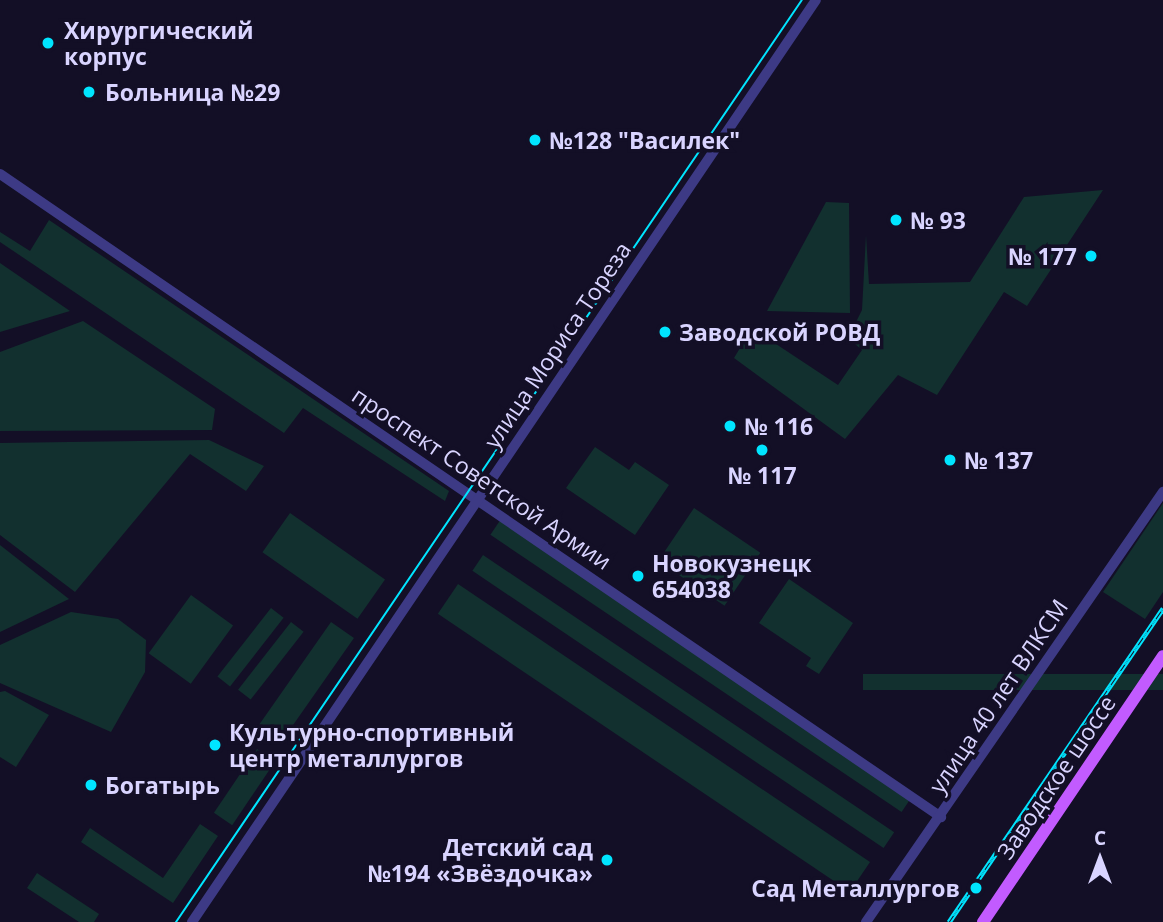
<!DOCTYPE html>
<meta charset="utf-8">
<style>
body{margin:0}
#map{position:relative;width:1163px;height:922px;overflow:hidden;background:#130f26;font-family:"Open Sans",sans-serif}
div>[style]{position:absolute}
.green>*{inset:0;background:#12302f;transform-origin:0 0}
.minor>*{height:10px;margin:-5px;padding:0 5px;transform-origin:5px;border-radius:5px;background:#3d3a85}
.major>*{height:12px;margin:-6px;padding:0 6px;transform-origin:6px;border-radius:6px;background:#c25bff}
.tram>*{height:2px;margin:-1px;padding:0 1px;transform-origin:1px;border-radius:1px;background:#00e5ff}
.rail>*{height:5px;margin-top:-2.5px;transform-origin:0;background:repeating-linear-gradient(90deg,#130f26 0 8px,#00e5ff 0 16px);box-sizing:border-box;border-block:2px solid #00e5ff}
.dots>*{width:19px;height:19px;translate:-50% -50%;box-sizing:border-box;border:4px solid #130f26;border-radius:50%}
span{translate:-50% -50%;white-space:nowrap;text-align:center;line-height:1.15;-webkit-text-stroke:7px #130f26;paint-order:stroke}
.poi-label{font-size:23px;color:#d9d4ff;font-weight:700}
.left{translate:0 -50%;text-align:left}
.right{translate:-100% -50%;text-align:right}
.street-label{font-size:23px;color:#d9d4ff}
.north{position:absolute;left:1065px;top:824px;width:70px;height:70px;-webkit-text-stroke:5px #130f26;paint-order:stroke;rotate:0deg;font-size:19px;font-weight:700;line-height:28px;text-align:center;color:#d9d4ff}
.north::after{content:'';display:block;margin:auto;width:24px;height:32px;background:#d9d4ff;clip-path:polygon(50% 0,100% 100%,50% 72%,0 100%)}
</style>
<div id="map">
<div class="green">
<div style="clip-path:polygon(1103px 190px,1027px 306px,1004px 292px,937px 395px,898px 375px,845px 439px,734px 358px,752px 328px,838px 385px,862px 350px,848px 338px,862px 310px,866px 235px,869px 284px,970px 282px,1024px 197px)"></div>
<div style="clip-path:polygon(826px 202px,849px 203px,850px 313px,767px 311px)"></div>
<div style="clip-path:polygon(49px 220px,449px 491px,445px 501px,303px 408px,284px 433px,0 242px,0 232px,30px 251px)"></div>
<div style="clip-path:polygon(0 263px,70px 311px,0 332px)"></div>
<div style="clip-path:polygon(83px 321px,215px 409px,212px 430px,0 431px,0 352px)"></div>
<div style="clip-path:polygon(209px 440px,264px 466px,246px 491px,190px 454px,75px 592px,0 535px,0 443px)"></div>
<div style="clip-path:polygon(595px 447px,629px 470px,635px 462px,669px 485px,635px 535px,566px 488px)"></div>
<div style="clip-path:polygon(1163px 503px,1163px 592px,1145px 619px,1103px 592px)"></div>
<div style="left:694px;top:508px;width:80px;height:64px;rotate:34deg"></div>
<div style="left:290px;top:513px;width:116px;height:48px;rotate:35deg"></div>
<div style="left:501px;top:519px;width:496px;height:19px;rotate:34deg"></div>
<div style="clip-path:polygon(0 545px,69px 599px,0 632px)"></div>
<div style="left:483px;top:555px;width:496px;height:19px;rotate:34deg"></div>
<div style="clip-path:polygon(789px 579px,853px 623px,819px 674px,806px 666px,811px 658px,759px 623px)"></div>
<div style="left:458px;top:584px;width:497px;height:36px;rotate:34deg"></div>
<div style="left:191px;top:595px;width:52px;height:72px;rotate:36deg"></div>
<div style="left:271px;top:608px;width:16px;height:87px;rotate:38deg"></div>
<div style="clip-path:polygon(71px 612px,118px 619px,146px 640px,145px 672px,111px 732px,0 683px,0 645px)"></div>
<div style="left:291px;top:622px;width:16px;height:86px;rotate:38deg"></div>
<div style="left:331px;top:622px;width:28px;height:129px;rotate:35deg"></div>
<div style="left:1163px;top:674px;width:16px;height:300px;rotate:90deg"></div>
<div style="clip-path:polygon(5px 691px,49px 715px,16px 767px,0 757px,0 692px)"></div>
<div style="left:257px;top:749px;width:22px;height:77px;rotate:34deg"></div>
<div style="clip-path:polygon(200px 824px,218px 836px,173px 903px,81px 842px,90px 828px,163px 878px)"></div>
<div style="clip-path:polygon(37px 873px,99px 914px,94px 922px,79px 922px,27px 888px)"></div>
</div>
<div class="minor">
<div style="left:0;top:174px;width:1140px;rotate:34.35deg"></div>
<div style="left:192px;top:922px;width:1113px;rotate:-55.91deg"></div>
<div style="left:866px;top:922px;width:523px;rotate:-55.37deg"></div>
</div>
<div class="major">
<div style="left:983px;top:922px;width:321px;rotate:-55.9deg"></div>
</div>
<div class="tram">
<div style="left:176px;top:922px;width:1114px;rotate:-55.83deg"></div>
</div>
<div class="rail">
<div style="left:949px;top:922px;width:380px;rotate:-55.7deg"></div>
</div>
<div class="dots">
<div style="left:48px;top:43px;background:#00e5ff"></div>
<div style="left:89px;top:92px;background:#00e5ff"></div>
<div style="left:535px;top:140px;background:#00e5ff"></div>
<div style="left:896px;top:220px;background:#00e5ff"></div>
<div style="left:1091px;top:256px;background:#00e5ff"></div>
<div style="left:665px;top:332px;background:#00e5ff"></div>
<div style="left:730px;top:426px;background:#00e5ff"></div>
<div style="left:762px;top:450px;background:#00e5ff"></div>
<div style="left:950px;top:460px;background:#00e5ff"></div>
<div style="left:638px;top:576px;background:#00e5ff"></div>
<div style="left:215px;top:745px;background:#00e5ff"></div>
<div style="left:91px;top:785px;background:#00e5ff"></div>
<div style="left:607px;top:860px;background:#00e5ff"></div>
<div style="left:976px;top:888px;background:#00e5ff"></div>
</div>
<div class="poi-label">
<span class="left" style="left:64px;top:43px">Хирургический<br>корпус</span>
<span class="left" style="left:105px;top:92px">Больница №29</span>
<span class="left" style="left:549px;top:140px">№128 "Василек"</span>
<span class="left" style="left:910px;top:220px">№ 93</span>
<span class="right" style="left:1077px;top:256px">№ 177</span>
<span class="left" style="left:679px;top:332px">Заводской РОВД</span>
<span class="left" style="left:744px;top:426px">№ 116</span>
<span class="left" style="left:964px;top:460px">№ 137</span>
<span style="left:762px;top:475px">№ 117</span>
<span class="left" style="left:652px;top:576px">Новокузнецк<br>654038</span>
<span class="left" style="left:229px;top:745px">Культурно-спортивный<br>центр металлургов</span>
<span class="left" style="left:105px;top:785px">Богатырь</span>
<span class="right" style="left:593px;top:860px">Детский сад<br>№194 «Звёздочка»</span>
<span class="right" style="left:960px;top:888px">Сад Металлургов</span>
</div>
<div class="street-label">
<span style="left:557px;top:345px;rotate:-56deg">улица Мориса Тореза</span>
<span style="left:482px;top:478px;rotate:34deg">проспект Советской Армии</span>
<span style="left:998px;top:696px;rotate:-56deg">улица 40 лет ВЛКСМ</span>
<span style="left:1056px;top:777px;rotate:-56deg">Заводское шоссе</span>
</div>
<div class="north">С</div>
</div>
